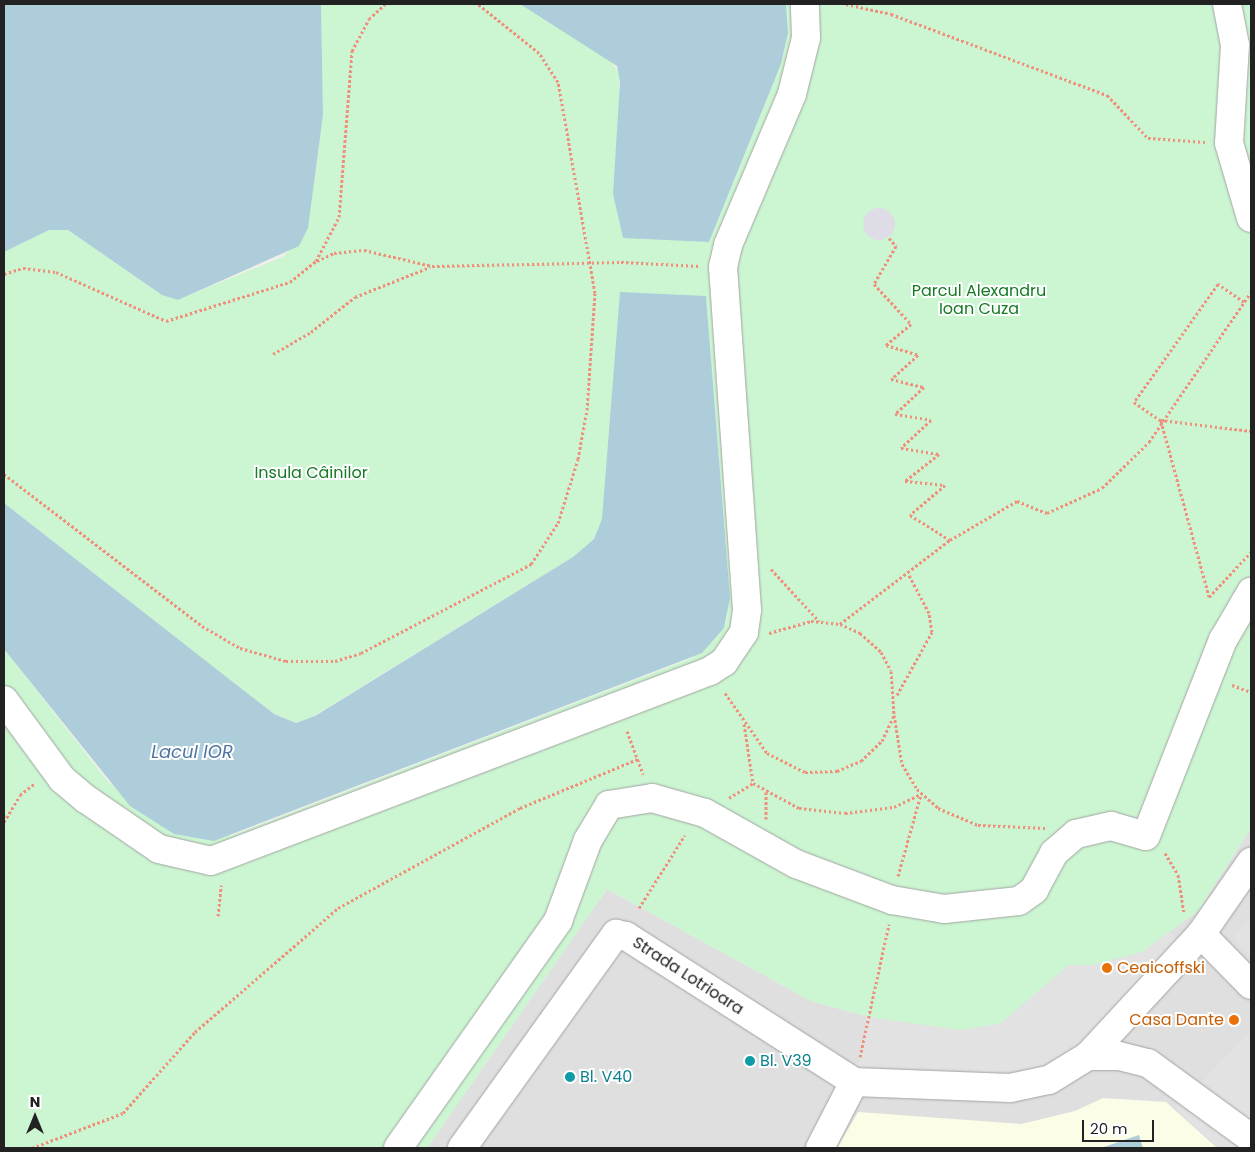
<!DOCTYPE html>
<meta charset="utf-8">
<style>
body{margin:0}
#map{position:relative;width:1255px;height:1152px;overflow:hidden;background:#f1efe9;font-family:Poppins,sans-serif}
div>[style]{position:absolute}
.residential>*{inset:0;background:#e0dfdf}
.education>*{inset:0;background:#fbfde6}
.park>*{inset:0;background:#cbf6d1}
.parking>*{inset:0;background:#e2e2e2}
.plaza>*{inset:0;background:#dedde7}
.round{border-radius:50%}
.water>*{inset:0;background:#adcddb}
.path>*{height:3px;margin-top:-1.5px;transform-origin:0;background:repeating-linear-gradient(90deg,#f08f7c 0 2.5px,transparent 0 5px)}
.roads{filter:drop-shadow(0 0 1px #a3a3a3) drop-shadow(0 0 1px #a3a3a3)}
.minor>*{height:28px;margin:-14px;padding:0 14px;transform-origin:14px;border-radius:14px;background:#fff}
.dots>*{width:14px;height:14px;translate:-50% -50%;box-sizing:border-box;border:2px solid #fff;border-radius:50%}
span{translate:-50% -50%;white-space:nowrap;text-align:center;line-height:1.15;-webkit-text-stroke:4px #fff;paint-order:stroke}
.park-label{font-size:16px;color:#157a24}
.food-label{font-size:16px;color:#c56008}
.left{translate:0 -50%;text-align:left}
.right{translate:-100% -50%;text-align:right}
.street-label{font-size:16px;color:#222}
.culture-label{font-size:16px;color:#0d838f}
.water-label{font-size:18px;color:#5175a3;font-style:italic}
.frame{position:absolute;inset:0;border:5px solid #222;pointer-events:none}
.north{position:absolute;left:10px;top:1092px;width:50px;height:50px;-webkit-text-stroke:4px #fff;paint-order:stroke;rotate:0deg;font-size:14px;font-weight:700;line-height:20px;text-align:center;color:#222}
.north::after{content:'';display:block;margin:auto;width:18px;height:22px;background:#222;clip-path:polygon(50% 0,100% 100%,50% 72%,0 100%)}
.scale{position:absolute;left:1082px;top:1120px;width:72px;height:22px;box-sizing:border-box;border:2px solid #222;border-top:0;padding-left:6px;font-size:15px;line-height:18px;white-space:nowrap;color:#222;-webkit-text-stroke:4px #fff;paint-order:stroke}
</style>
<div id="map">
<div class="residential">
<div style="clip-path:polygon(1251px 828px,1251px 1148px,427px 1148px,607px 889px,811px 1001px,887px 1022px,1069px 965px,1142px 952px,1199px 910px)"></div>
</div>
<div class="education">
<div style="clip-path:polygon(1103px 1098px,1166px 1102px,1217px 1148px,837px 1148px,858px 1112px,1021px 1124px,1075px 1111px)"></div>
</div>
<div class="park">
<div style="clip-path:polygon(321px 4px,520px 4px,608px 57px,619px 73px,619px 210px,623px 237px,709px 242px,781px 64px,788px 33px,786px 4px,1251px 4px,1251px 828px,1199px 910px,1142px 952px,1093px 965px,1069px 965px,1000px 1024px,961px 1030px,887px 1022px,811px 1001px,607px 889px,427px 1148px,4px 1148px,4px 649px,109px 783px,231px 836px,692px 658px,724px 628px,727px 619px,729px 587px,706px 296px,594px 539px,573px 557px,307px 720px,296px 723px,274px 714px,4px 503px,4px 252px,49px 230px,68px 230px,162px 295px,178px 300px,284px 256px,308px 228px,323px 115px)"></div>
</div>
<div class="parking">
<div style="clip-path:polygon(1251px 918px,1251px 956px,1234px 937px)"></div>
<div style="clip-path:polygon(1169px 932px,1187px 947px,1063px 1073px,854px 1082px,868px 1017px,961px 1030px,1000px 1024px,1069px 965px,1093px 965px,1142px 952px)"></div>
<div style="clip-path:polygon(1251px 1032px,1251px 1148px,1217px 1148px,1176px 1108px)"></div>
</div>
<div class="plaza">
<div class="round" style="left:863px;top:208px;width:32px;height:32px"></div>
</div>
<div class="water">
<div style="clip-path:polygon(4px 4px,321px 4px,323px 115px,308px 228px,299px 246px,178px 300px,162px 295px,68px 230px,49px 230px,4px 252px)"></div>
<div style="clip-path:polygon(520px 4px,786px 4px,788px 33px,781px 64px,709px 242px,623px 238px,613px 194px,620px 82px,617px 66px)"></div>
<div style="clip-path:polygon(620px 292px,706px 296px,730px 598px,724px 628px,702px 653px,214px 841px,174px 834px,130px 806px,4px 649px,4px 503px,274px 714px,296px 723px,315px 716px,573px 557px,594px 539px,602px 519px)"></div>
<div style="clip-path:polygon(1139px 1135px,1143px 1148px,1101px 1148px)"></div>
</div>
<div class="path">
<div style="left:846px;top:4px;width:46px;rotate:12.5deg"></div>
<div style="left:891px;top:14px;width:231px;rotate:20.6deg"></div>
<div style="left:1107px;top:95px;width:59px;rotate:46.4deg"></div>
<div style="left:1148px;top:138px;width:57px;rotate:4deg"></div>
<div style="left:889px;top:238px;width:11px;rotate:49deg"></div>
<div style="left:896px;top:246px;width:44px;rotate:120.1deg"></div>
<div style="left:874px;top:284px;width:54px;rotate:47.2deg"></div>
<div style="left:911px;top:324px;width:33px;rotate:140deg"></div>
<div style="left:886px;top:345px;width:34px;rotate:17deg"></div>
<div style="left:918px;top:355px;width:36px;rotate:138deg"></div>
<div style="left:891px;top:379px;width:34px;rotate:14deg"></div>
<div style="left:924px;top:387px;width:40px;rotate:137deg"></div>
<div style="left:895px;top:414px;width:36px;rotate:9deg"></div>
<div style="left:931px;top:420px;width:41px;rotate:137deg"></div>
<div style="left:901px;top:448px;width:38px;rotate:9deg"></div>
<div style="left:939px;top:454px;width:43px;rotate:141.5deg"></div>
<div style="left:905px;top:481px;width:40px;rotate:5.7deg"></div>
<div style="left:945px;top:485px;width:46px;rotate:139.4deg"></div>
<div style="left:910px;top:515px;width:47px;rotate:32deg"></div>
<div style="left:317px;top:261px;width:19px;rotate:-25deg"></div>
<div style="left:334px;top:253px;width:30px;rotate:-6deg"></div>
<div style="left:364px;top:250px;width:70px;rotate:13.2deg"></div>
<div style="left:432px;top:266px;width:189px;rotate:-1.2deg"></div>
<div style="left:621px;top:262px;width:78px;rotate:2.9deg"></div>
<div style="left:4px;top:274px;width:20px;rotate:-18deg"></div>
<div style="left:23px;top:268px;width:33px;rotate:7deg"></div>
<div style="left:56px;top:272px;width:120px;rotate:24deg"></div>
<div style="left:166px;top:321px;width:130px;rotate:-17.5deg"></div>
<div style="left:290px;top:282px;width:33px;rotate:-39deg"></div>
<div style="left:316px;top:261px;width:50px;rotate:-62.4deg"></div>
<div style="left:339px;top:217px;width:167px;rotate:-85.5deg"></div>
<div style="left:352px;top:51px;width:36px;rotate:-62deg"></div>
<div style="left:369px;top:19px;width:22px;rotate:-43deg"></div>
<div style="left:1244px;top:302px;width:32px;rotate:-145deg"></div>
<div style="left:1218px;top:284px;width:145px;rotate:125.4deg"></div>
<div style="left:1134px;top:402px;width:32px;rotate:35deg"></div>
<div style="left:1160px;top:420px;width:92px;rotate:6.9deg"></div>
<div style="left:273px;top:354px;width:44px;rotate:-30.1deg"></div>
<div style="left:311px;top:332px;width:56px;rotate:-38.5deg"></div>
<div style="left:355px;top:297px;width:81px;rotate:-21.8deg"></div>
<div style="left:1161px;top:421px;width:182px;rotate:74.7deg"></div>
<div style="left:1209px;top:597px;width:62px;rotate:-47deg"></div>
<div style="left:4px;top:474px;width:250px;rotate:37.5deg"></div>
<div style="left:202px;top:626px;width:44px;rotate:30.1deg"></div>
<div style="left:240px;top:648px;width:48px;rotate:15.8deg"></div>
<div style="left:286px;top:661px;width:49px"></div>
<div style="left:335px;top:661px;width:27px;rotate:-17deg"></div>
<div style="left:361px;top:653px;width:192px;rotate:-27.6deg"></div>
<div style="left:531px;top:564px;width:49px;rotate:-56.6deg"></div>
<div style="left:558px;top:523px;width:67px;rotate:-72.6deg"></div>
<div style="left:578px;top:459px;width:50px;rotate:-79.6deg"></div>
<div style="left:587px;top:410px;width:117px;rotate:-86.1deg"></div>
<div style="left:595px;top:293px;width:214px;rotate:-99.9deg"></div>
<div style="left:558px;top:82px;width:35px;rotate:-123deg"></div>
<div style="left:539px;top:53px;width:78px;rotate:-141.2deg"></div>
<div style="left:771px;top:569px;width:71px;rotate:47.3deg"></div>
<div style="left:840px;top:624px;width:138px;rotate:-37.4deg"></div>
<div style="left:950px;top:540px;width:78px;rotate:-30.2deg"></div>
<div style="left:1017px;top:501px;width:32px;rotate:22deg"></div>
<div style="left:1047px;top:513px;width:60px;rotate:-24.4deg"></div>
<div style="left:1102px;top:488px;width:66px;rotate:-44.4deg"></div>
<div style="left:1149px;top:442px;width:181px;rotate:-55.8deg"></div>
<div style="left:769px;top:633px;width:44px;rotate:-15.9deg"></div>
<div style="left:811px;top:621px;width:29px;rotate:6deg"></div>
<div style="left:840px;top:624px;width:22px;rotate:24deg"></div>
<div style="left:860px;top:633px;width:28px;rotate:42deg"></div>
<div style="left:881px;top:652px;width:21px;rotate:62deg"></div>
<div style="left:891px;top:671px;width:44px;rotate:86.1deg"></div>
<div style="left:1232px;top:685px;width:20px;rotate:20deg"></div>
<div style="left:725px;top:693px;width:73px;rotate:55deg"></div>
<div style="left:767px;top:753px;width:42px;rotate:26.6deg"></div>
<div style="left:805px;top:772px;width:32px;rotate:-2deg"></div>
<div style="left:837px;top:771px;width:26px;rotate:-23deg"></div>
<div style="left:861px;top:761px;width:29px;rotate:-44deg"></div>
<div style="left:882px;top:741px;width:29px;rotate:-65deg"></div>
<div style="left:894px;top:715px;width:50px;rotate:80.7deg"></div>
<div style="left:902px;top:764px;width:29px;rotate:59deg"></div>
<div style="left:917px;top:789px;width:28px;rotate:42deg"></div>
<div style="left:938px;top:808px;width:43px;rotate:23deg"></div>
<div style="left:978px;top:825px;width:67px;rotate:2.6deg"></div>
<div style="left:897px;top:695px;width:72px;rotate:-60.9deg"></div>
<div style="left:932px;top:632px;width:19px;rotate:-99deg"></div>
<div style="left:929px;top:613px;width:43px;rotate:-117.8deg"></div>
<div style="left:744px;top:724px;width:60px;rotate:81.3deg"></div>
<div style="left:753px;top:783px;width:52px;rotate:28.5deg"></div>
<div style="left:799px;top:808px;width:46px;rotate:6.2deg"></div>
<div style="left:845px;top:813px;width:49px;rotate:-7deg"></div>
<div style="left:894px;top:807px;width:30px;rotate:-26deg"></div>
<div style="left:627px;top:731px;width:46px;rotate:69.6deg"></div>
<div style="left:766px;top:792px;width:27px;rotate:90deg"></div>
<div style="left:729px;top:798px;width:28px;rotate:-32deg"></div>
<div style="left:4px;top:822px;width:31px;rotate:-59deg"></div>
<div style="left:20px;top:795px;width:18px;rotate:-38deg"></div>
<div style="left:1165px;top:853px;width:26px;rotate:59deg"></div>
<div style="left:1178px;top:875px;width:37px;rotate:81deg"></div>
<div style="left:898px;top:876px;width:85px;rotate:-74.3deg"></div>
<div style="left:639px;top:908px;width:86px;rotate:-57.8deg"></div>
<div style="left:218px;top:916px;width:31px;rotate:-84deg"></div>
<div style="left:860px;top:1057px;width:136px;rotate:-77.7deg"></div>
<div style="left:32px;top:1148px;width:97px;rotate:-21deg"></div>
<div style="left:123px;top:1113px;width:108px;rotate:-48.4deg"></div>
<div style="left:195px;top:1032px;width:189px;rotate:-40.9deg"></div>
<div style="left:338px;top:908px;width:208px;rotate:-28.8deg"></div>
<div style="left:520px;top:808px;width:128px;rotate:-22.6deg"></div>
</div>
<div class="roads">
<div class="minor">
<div style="left:1227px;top:4px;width:42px;rotate:79deg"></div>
<div style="left:1235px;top:45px;width:98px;rotate:93.5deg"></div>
<div style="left:1229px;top:143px;width:78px;rotate:73.7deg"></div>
<div style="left:4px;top:700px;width:98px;rotate:53.7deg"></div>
<div style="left:62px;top:779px;width:31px;rotate:40deg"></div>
<div style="left:86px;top:799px;width:88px;rotate:34.4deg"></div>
<div style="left:159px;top:849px;width:53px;rotate:13deg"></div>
<div style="left:211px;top:861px;width:534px;rotate:-20.84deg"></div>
<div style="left:710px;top:671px;width:17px;rotate:-33deg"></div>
<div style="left:724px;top:662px;width:36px;rotate:-56deg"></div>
<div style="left:744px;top:632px;width:22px;rotate:-82deg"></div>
<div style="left:747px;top:610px;width:344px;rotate:-94deg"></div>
<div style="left:723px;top:267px;width:23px;rotate:-77deg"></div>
<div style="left:728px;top:245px;width:164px;rotate:-67deg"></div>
<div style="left:792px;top:94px;width:58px;rotate:-76deg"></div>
<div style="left:806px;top:38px;width:34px;rotate:-92deg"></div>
<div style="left:1201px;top:934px;width:71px;rotate:45.6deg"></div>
<div style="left:1088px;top:1056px;width:31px"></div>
<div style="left:1119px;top:1056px;width:30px;rotate:14deg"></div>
<div style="left:1148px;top:1063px;width:127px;rotate:36.1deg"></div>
<div style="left:398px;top:1148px;width:278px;rotate:-54.8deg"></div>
<div style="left:558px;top:921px;width:86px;rotate:-69.7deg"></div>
<div style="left:588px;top:840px;width:41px;rotate:-59deg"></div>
<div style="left:609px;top:805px;width:44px;rotate:-9.2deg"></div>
<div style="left:652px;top:798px;width:55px;rotate:15.8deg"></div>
<div style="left:705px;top:813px;width:104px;rotate:29.3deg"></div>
<div style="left:796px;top:864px;width:103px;rotate:20.6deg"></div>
<div style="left:892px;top:900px;width:53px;rotate:9.8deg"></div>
<div style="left:944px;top:909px;width:75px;rotate:-6.1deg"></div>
<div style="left:1019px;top:901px;width:19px;rotate:-36deg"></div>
<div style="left:1034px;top:890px;width:42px;rotate:-61.6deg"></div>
<div style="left:1054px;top:853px;width:29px;rotate:-41deg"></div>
<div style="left:1076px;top:834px;width:36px;rotate:-13deg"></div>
<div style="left:1111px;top:826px;width:36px;rotate:16deg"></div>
<div style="left:1146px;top:836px;width:211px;rotate:-68.6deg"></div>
<div style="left:1223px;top:640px;width:56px;rotate:-59.7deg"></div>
<div style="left:462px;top:1148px;width:264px;rotate:-54.3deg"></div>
<div style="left:616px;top:934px;width:10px;rotate:11deg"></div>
<div style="left:626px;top:936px;width:271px;rotate:32.6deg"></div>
<div style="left:854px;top:1082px;width:156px;rotate:2.2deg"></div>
<div style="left:1010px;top:1088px;width:40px;rotate:-12deg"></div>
<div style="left:1049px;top:1080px;width:46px;rotate:-31.6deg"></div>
<div style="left:1088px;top:1056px;width:166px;rotate:-47.2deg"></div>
<div style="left:1201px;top:934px;width:88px;rotate:-55.2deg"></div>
<div style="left:820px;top:1148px;width:74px;rotate:-62.7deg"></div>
</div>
</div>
<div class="dots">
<div style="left:1107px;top:968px;background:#e8710a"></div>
<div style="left:1234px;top:1020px;background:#e8710a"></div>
<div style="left:750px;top:1061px;background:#0f9aa8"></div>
<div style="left:570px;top:1077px;background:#0f9aa8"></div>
</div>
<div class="park-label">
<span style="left:979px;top:300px">Parcul Alexandru<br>Ioan Cuza</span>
<span style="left:311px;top:473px">Insula Câinilor</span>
</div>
<div class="food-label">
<span class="left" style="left:1117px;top:968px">Ceaicoffski</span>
<span class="right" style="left:1224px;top:1020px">Casa Dante</span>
</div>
<div class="street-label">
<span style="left:688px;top:976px;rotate:33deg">Strada Lotrioara</span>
</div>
<div class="culture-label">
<span class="left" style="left:760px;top:1061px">Bl. V39</span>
<span class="left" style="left:580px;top:1077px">Bl. V40</span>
</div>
<div class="water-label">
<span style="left:192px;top:752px">Lacul IOR</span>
</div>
<div class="frame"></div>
<div class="north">N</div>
<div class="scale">20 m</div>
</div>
